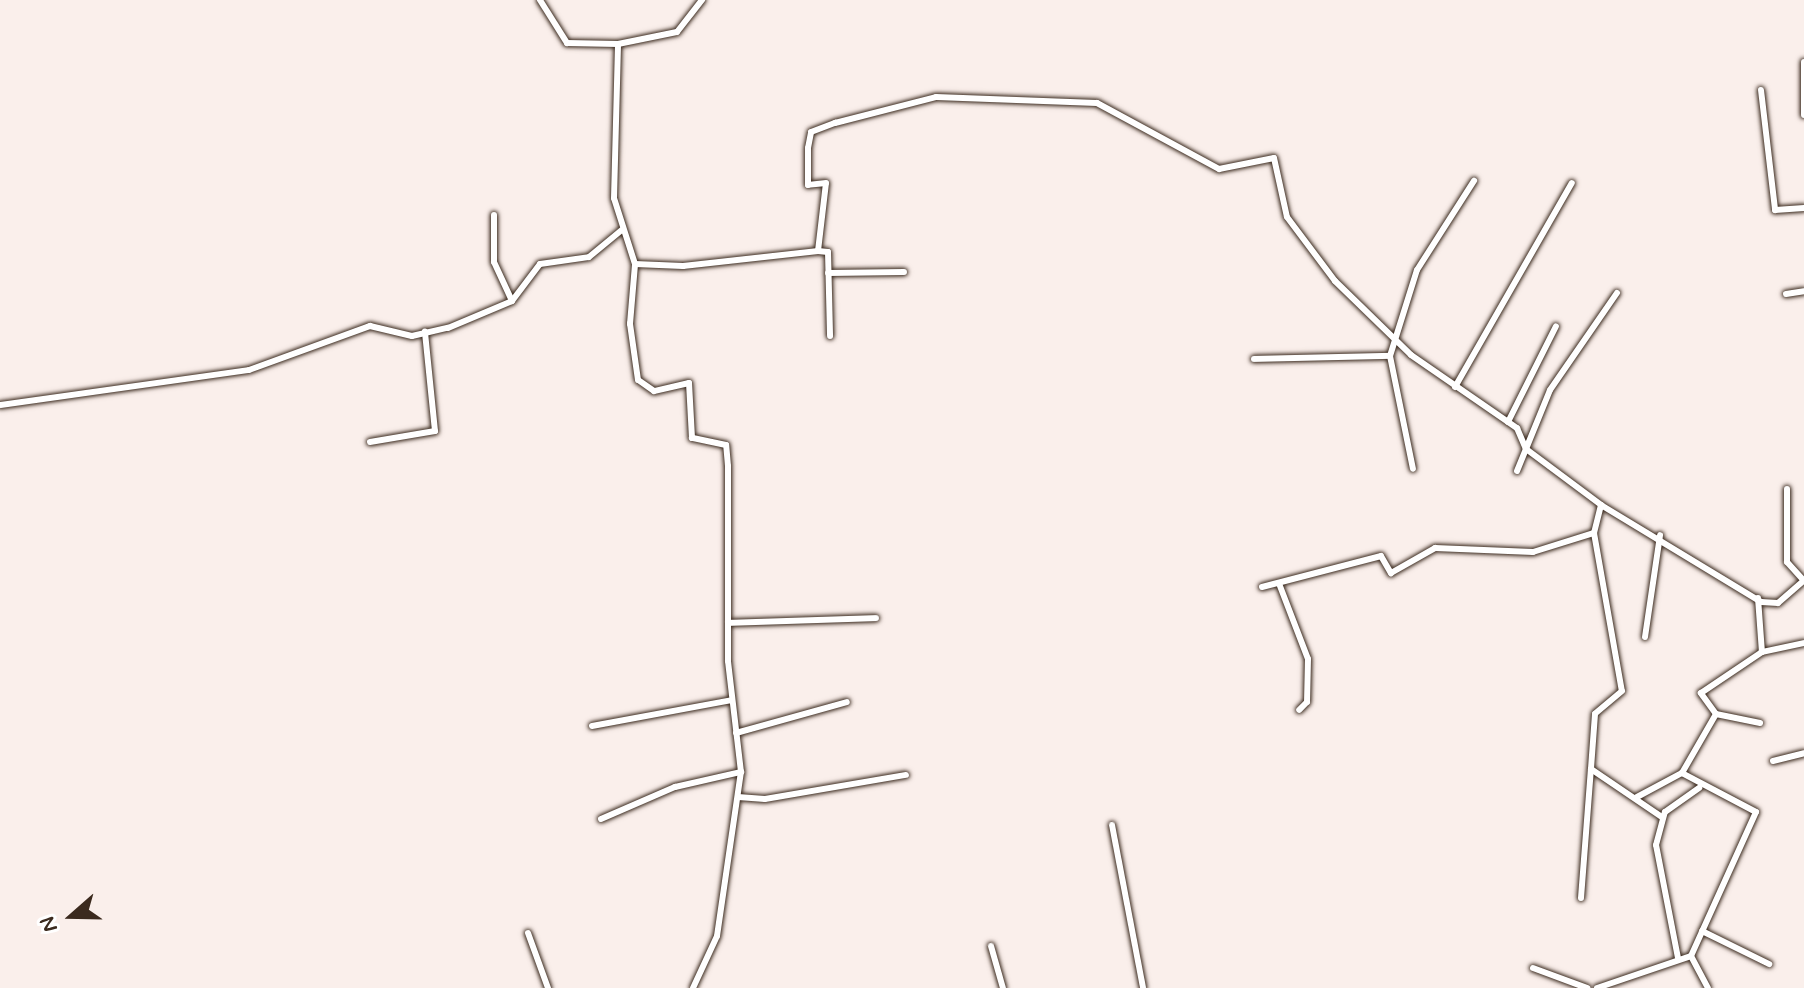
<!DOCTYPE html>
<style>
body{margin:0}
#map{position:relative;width:1804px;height:988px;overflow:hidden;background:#faefeb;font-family:Mynerve,sans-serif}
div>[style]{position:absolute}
.roads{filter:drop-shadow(0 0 2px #3b2a1e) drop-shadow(0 0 2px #3b2a1e)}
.street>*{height:6px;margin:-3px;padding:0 3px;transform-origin:3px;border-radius:3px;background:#fff}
span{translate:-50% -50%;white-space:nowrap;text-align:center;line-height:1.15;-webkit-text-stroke:6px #fff;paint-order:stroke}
.north{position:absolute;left:32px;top:876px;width:80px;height:80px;-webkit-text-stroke:6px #fff;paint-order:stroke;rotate:250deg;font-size:22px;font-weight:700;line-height:32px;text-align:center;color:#3b2a1e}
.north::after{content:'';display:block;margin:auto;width:28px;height:36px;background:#3b2a1e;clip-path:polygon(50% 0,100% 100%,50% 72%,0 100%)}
</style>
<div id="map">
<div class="roads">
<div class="street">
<div style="left:540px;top:0;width:51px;rotate:57.9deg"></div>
<div style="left:567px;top:43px;width:51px;rotate:1.1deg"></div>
<div style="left:1804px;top:62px;width:53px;rotate:90deg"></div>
<div style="left:1761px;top:90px;width:121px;rotate:83.3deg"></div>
<div style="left:1775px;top:210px;width:29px;rotate:-4deg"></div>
<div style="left:494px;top:215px;width:47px;rotate:90deg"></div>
<div style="left:494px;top:262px;width:43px;rotate:65.2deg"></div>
<div style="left:818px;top:251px;width:10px;rotate:6deg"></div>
<div style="left:828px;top:252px;width:84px;rotate:88.6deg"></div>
<div style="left:635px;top:264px;width:48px;rotate:2.4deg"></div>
<div style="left:683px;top:266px;width:136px;rotate:-6.3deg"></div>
<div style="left:818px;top:251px;width:68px;rotate:-83.3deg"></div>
<div style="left:826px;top:183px;width:18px;rotate:174deg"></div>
<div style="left:808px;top:185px;width:37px;rotate:-90deg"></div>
<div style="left:808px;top:148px;width:16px;rotate:-79deg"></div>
<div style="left:811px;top:132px;width:26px;rotate:-21deg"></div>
<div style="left:835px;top:123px;width:104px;rotate:-14.4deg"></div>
<div style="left:936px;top:97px;width:161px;rotate:2.1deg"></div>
<div style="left:1097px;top:103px;width:139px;rotate:28.4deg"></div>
<div style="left:1219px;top:169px;width:56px;rotate:-11.3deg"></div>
<div style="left:1274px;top:158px;width:60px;rotate:77.6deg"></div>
<div style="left:1287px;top:217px;width:80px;rotate:53.1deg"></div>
<div style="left:1335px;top:281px;width:106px;rotate:44.2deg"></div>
<div style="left:1411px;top:355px;width:129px;rotate:34.6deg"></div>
<div style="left:1517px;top:428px;width:23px;rotate:67deg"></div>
<div style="left:1526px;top:449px;width:94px;rotate:36.7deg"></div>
<div style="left:1601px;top:505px;width:187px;rotate:31.2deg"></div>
<div style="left:1761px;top:602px;width:17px;rotate:3deg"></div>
<div style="left:1778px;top:603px;width:35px;rotate:-41deg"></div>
<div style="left:828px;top:273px;width:76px;rotate:-0.8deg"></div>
<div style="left:1786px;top:294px;width:18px;rotate:-9deg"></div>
<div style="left:1390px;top:356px;width:115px;rotate:78.5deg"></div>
<div style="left:1254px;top:359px;width:136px;rotate:-1.3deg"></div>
<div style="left:1390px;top:356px;width:90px;rotate:-72.6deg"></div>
<div style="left:1417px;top:270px;width:106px;rotate:-57.4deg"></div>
<div style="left:1455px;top:387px;width:235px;rotate:-60.2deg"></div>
<div style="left:0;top:405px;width:251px;rotate:-8deg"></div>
<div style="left:249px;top:370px;width:129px;rotate:-20deg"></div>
<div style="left:370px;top:326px;width:43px;rotate:13.4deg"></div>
<div style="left:412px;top:336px;width:37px;rotate:-13deg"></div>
<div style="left:448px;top:328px;width:69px;rotate:-22.9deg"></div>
<div style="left:512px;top:301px;width:46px;rotate:-52.9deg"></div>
<div style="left:540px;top:264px;width:49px;rotate:-8.1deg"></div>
<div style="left:589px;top:257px;width:44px;rotate:-39.5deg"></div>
<div style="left:1508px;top:422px;width:107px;rotate:-63.4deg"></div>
<div style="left:370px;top:442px;width:66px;rotate:-9.6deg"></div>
<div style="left:435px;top:431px;width:100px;rotate:-95.8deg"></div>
<div style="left:1517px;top:471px;width:87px;rotate:-67.8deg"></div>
<div style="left:1550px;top:390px;width:118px;rotate:-55.4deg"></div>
<div style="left:1787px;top:489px;width:73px;rotate:90deg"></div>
<div style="left:1787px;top:562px;width:24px;rotate:48deg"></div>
<div style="left:1601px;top:505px;width:29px;rotate:104deg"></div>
<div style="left:1594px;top:533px;width:160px;rotate:80deg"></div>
<div style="left:1622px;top:691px;width:35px;rotate:140deg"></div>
<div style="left:1595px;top:714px;width:55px;rotate:94.2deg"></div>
<div style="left:1591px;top:769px;width:86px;rotate:34.1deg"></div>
<div style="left:1280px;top:586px;width:78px;rotate:69deg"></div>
<div style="left:1308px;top:659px;width:43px;rotate:91.3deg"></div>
<div style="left:1307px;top:702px;width:11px;rotate:135deg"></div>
<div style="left:1262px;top:587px;width:123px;rotate:-14.6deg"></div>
<div style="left:1381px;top:556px;width:20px;rotate:60deg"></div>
<div style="left:1391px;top:573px;width:51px;rotate:-29.6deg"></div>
<div style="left:1435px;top:548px;width:98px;rotate:2.3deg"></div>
<div style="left:1533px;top:552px;width:64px;rotate:-17.3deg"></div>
<div style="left:1758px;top:598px;width:54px;rotate:85.8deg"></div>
<div style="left:728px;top:623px;width:148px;rotate:-1.9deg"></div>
<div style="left:1645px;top:637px;width:103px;rotate:-81.6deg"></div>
<div style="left:1716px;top:714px;width:45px;rotate:11.6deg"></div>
<div style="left:592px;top:726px;width:142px;rotate:-10.5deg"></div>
<div style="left:736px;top:733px;width:115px;rotate:-15.6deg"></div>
<div style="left:1773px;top:761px;width:32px;rotate:-14deg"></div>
<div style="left:738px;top:797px;width:27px;rotate:4deg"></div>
<div style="left:765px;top:799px;width:143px;rotate:-9.7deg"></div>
<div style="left:1637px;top:797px;width:51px;rotate:-28.1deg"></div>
<div style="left:601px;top:819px;width:81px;rotate:-23.4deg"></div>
<div style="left:675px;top:787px;width:68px;rotate:-12.8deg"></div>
<div style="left:1112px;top:825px;width:166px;rotate:79.2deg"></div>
<div style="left:1581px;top:898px;width:129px;rotate:-85.6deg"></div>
<div style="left:1702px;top:931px;width:75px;rotate:26.2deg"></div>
<div style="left:528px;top:933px;width:59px;rotate:70deg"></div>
<div style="left:991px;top:946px;width:44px;rotate:74.1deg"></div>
<div style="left:1691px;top:956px;width:158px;rotate:-65.7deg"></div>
<div style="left:1756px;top:812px;width:84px;rotate:-152.2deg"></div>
<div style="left:1682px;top:773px;width:68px;rotate:-60deg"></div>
<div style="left:1716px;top:714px;width:26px;rotate:-126deg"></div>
<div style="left:1701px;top:693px;width:73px;rotate:-33.9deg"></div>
<div style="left:1762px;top:652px;width:43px;rotate:-12.1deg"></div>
<div style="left:1678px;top:958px;width:115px;rotate:-101deg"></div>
<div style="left:1656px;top:845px;width:34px;rotate:-75deg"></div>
<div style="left:1665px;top:812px;width:42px;rotate:-35.2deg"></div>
<div style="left:1533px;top:968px;width:58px;rotate:20.3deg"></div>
<div style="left:693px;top:988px;width:57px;rotate:-65.2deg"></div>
<div style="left:717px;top:936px;width:166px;rotate:-81.7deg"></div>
<div style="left:741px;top:772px;width:112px;rotate:-96.7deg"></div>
<div style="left:728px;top:661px;width:195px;rotate:-90deg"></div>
<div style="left:728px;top:466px;width:21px;rotate:-95deg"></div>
<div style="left:726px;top:445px;width:35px;rotate:-168deg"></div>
<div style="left:692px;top:438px;width:55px;rotate:-93.1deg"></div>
<div style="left:689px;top:383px;width:36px;rotate:167deg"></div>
<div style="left:654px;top:391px;width:19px;rotate:-145deg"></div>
<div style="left:638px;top:380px;width:57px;rotate:-98.1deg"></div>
<div style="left:630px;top:324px;width:60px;rotate:-85.2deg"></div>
<div style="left:635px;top:264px;width:69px;rotate:-107.7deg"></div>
<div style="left:614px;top:198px;width:154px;rotate:-88.5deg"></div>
<div style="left:618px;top:44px;width:60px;rotate:-11.5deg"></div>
<div style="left:677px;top:32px;width:41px;rotate:-52deg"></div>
<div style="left:1597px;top:988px;width:99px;rotate:-18.8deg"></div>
<div style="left:1691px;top:956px;width:36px;rotate:62deg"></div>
</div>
</div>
<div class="north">N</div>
</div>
